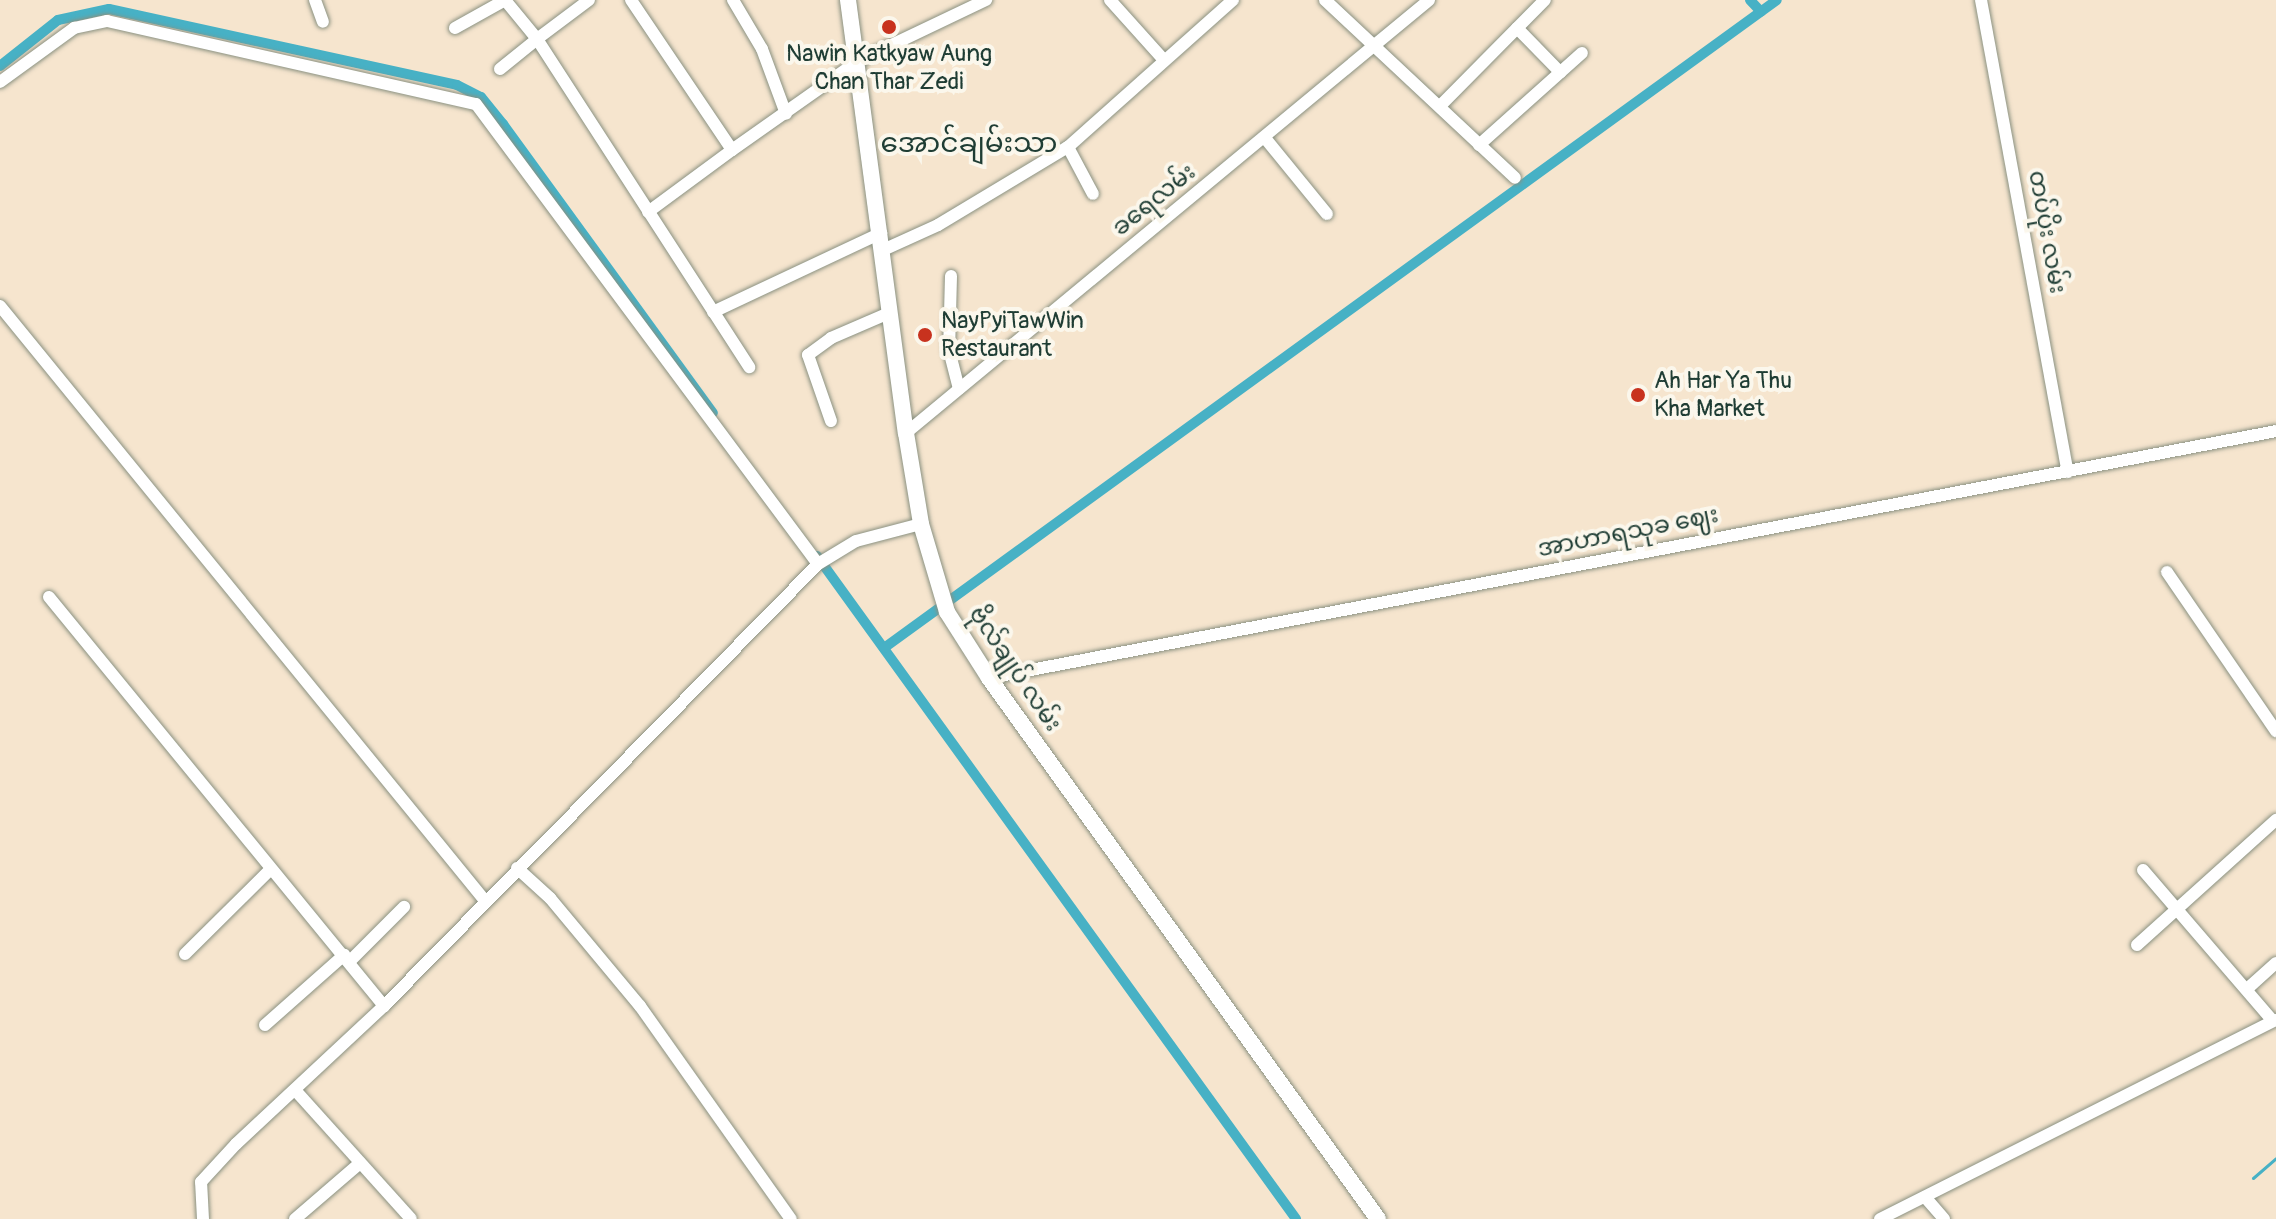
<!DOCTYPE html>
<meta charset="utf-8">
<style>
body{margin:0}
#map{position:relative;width:2276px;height:1219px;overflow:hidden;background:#f6e5ce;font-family:Pangolin,"Noto Sans Myanmar",sans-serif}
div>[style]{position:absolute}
.stream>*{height:3px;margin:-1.5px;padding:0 1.5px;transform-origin:1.5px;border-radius:1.5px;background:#47b1c5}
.canal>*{height:10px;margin:-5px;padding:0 5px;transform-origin:5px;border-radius:5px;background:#47b1c5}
.roads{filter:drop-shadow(0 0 2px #8a9181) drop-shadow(0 0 2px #8a9181)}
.minor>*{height:12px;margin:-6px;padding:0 6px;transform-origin:6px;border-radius:6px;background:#fff}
.major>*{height:16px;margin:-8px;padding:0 8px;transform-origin:8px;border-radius:8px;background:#fff}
.dots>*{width:22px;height:22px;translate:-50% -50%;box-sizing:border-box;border:4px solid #fbf7ec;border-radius:50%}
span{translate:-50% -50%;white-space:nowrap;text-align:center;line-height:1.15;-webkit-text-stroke:8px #fbf7ec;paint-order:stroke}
.poi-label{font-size:24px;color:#1f3d34}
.left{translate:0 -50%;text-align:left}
.street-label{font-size:24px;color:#1f3d34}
.quarter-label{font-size:28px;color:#1f3d34}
</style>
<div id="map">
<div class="stream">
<div style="left:2253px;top:1178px;width:30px;rotate:-41deg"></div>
</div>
<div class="canal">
<div style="left:1750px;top:0;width:16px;rotate:47deg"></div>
<div style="left:0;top:66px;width:74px;rotate:-38.4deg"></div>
<div style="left:58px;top:20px;width:52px;rotate:-12.2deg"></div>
<div style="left:109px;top:9px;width:356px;rotate:12.3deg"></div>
<div style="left:457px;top:85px;width:27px;rotate:27deg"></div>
<div style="left:481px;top:97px;width:35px;rotate:51deg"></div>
<div style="left:503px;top:124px;width:357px;rotate:54deg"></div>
<div style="left:817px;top:556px;width:818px;rotate:54.15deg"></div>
<div style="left:884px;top:648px;width:1103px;rotate:-35.97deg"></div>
</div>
<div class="roads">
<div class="minor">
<div style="left:315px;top:0;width:23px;rotate:70deg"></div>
<div style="left:631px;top:0;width:181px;rotate:56deg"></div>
<div style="left:732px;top:150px;width:154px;rotate:-35.2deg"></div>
<div style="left:858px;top:61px;width:142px;rotate:-25.5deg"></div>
<div style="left:733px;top:0;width:57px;rotate:59.4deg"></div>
<div style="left:762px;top:49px;width:69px;rotate:69.7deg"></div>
<div style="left:1110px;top:0;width:79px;rotate:48.1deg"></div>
<div style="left:1325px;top:0;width:260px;rotate:43.1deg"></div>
<div style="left:1981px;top:0;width:480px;rotate:79.6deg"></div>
<div style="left:455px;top:28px;width:57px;rotate:-29.2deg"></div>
<div style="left:505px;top:0;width:50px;rotate:50.6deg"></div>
<div style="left:537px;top:39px;width:65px;rotate:-36.9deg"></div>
<div style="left:1517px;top:28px;width:62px;rotate:45.7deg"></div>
<div style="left:500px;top:69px;width:48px;rotate:-39deg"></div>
<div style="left:537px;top:39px;width:391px;rotate:57.1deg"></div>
<div style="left:0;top:82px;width:92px;rotate:-36.1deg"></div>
<div style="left:74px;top:28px;width:34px;rotate:-12deg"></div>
<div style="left:107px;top:21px;width:378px;rotate:12.7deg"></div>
<div style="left:476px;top:104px;width:573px;rotate:53.37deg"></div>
<div style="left:1440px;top:106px;width:149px;rotate:-45.3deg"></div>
<div style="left:1265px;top:138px;width:98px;rotate:50.8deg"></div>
<div style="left:1479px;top:145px;width:138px;rotate:-41.8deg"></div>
<div style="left:1068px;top:147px;width:53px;rotate:62deg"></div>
<div style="left:648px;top:212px;width:104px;rotate:-36.4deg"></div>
<div style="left:883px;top:250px;width:60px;rotate:-24.4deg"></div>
<div style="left:938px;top:225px;width:152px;rotate:-31deg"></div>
<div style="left:1068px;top:147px;width:221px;rotate:-41.7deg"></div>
<div style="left:951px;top:276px;width:74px;rotate:91.5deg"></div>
<div style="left:949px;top:350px;width:40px;rotate:75.6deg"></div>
<div style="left:0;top:306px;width:769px;rotate:50.8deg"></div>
<div style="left:713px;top:312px;width:186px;rotate:-25.2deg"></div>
<div style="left:831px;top:421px;width:70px;rotate:-109.2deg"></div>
<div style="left:808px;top:355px;width:29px;rotate:-36deg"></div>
<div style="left:831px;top:338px;width:65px;rotate:-23.4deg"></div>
<div style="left:906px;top:433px;width:679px;rotate:-39.62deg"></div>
<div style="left:818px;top:564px;width:44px;rotate:-31.2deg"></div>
<div style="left:856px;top:541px;width:67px;rotate:-14.7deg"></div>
<div style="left:2167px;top:572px;width:193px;rotate:55.6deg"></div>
<div style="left:49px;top:597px;width:529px;rotate:50.68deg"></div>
<div style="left:989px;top:678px;width:1310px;rotate:-10.86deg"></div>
<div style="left:517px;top:868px;width:45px;rotate:42.3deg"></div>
<div style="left:550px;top:898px;width:141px;rotate:50.2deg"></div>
<div style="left:640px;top:1006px;width:261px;rotate:54.7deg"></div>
<div style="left:2143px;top:870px;width:199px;rotate:49.3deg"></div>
<div style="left:2137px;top:945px;width:187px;rotate:-42deg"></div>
<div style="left:185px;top:954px;width:120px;rotate:-44.7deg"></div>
<div style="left:349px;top:962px;width:78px;rotate:-45deg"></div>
<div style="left:2247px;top:989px;width:39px;rotate:-42deg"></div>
<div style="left:265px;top:1025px;width:106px;rotate:-41.5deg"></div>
<div style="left:295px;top:1090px;width:173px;rotate:48deg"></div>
<div style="left:1925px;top:1197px;width:29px;rotate:49deg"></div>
<div style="left:203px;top:1219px;width:37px;rotate:-93deg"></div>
<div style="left:201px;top:1182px;width:52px;rotate:-47.4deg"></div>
<div style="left:236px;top:1144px;width:202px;rotate:-43deg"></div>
<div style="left:384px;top:1006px;width:619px;rotate:-45.52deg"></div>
<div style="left:295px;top:1219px;width:86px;rotate:-40.7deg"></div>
<div style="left:1880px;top:1219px;width:443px;rotate:-26.7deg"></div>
</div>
<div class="major">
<div style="left:848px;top:0;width:437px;rotate:82.4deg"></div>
<div style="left:906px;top:433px;width:92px;rotate:80.6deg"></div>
<div style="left:921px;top:524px;width:92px;rotate:73.5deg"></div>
<div style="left:947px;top:612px;width:78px;rotate:57.5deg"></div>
<div style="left:989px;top:678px;width:666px;rotate:54.28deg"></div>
</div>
</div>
<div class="dots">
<div style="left:889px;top:27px;background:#c8321e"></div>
<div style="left:925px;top:335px;background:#c8321e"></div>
<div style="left:1638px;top:395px;background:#c8321e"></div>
</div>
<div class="poi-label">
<span style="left:889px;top:68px">Nawin Katkyaw Aung<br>Chan Thar Zedi</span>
<span class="left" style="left:941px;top:335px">NayPyiTawWin<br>Restaurant</span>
<span class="left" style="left:1654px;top:395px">Ah Har Ya Thu<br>Kha Market</span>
</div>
<div class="street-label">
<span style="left:1154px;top:200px;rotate:-39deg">ခရေလမ်း</span>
<span style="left:2047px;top:232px;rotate:80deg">တပ်ပိုး လမ်း</span>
<span style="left:1628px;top:532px;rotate:-11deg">အာဟာရသုခ ဈေး</span>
<span style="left:1015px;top:669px;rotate:56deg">ဗိုလ်ချုပ် လမ်း</span>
</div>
<div class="quarter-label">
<span style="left:969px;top:144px">အောင်ချမ်းသာ</span>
</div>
</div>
